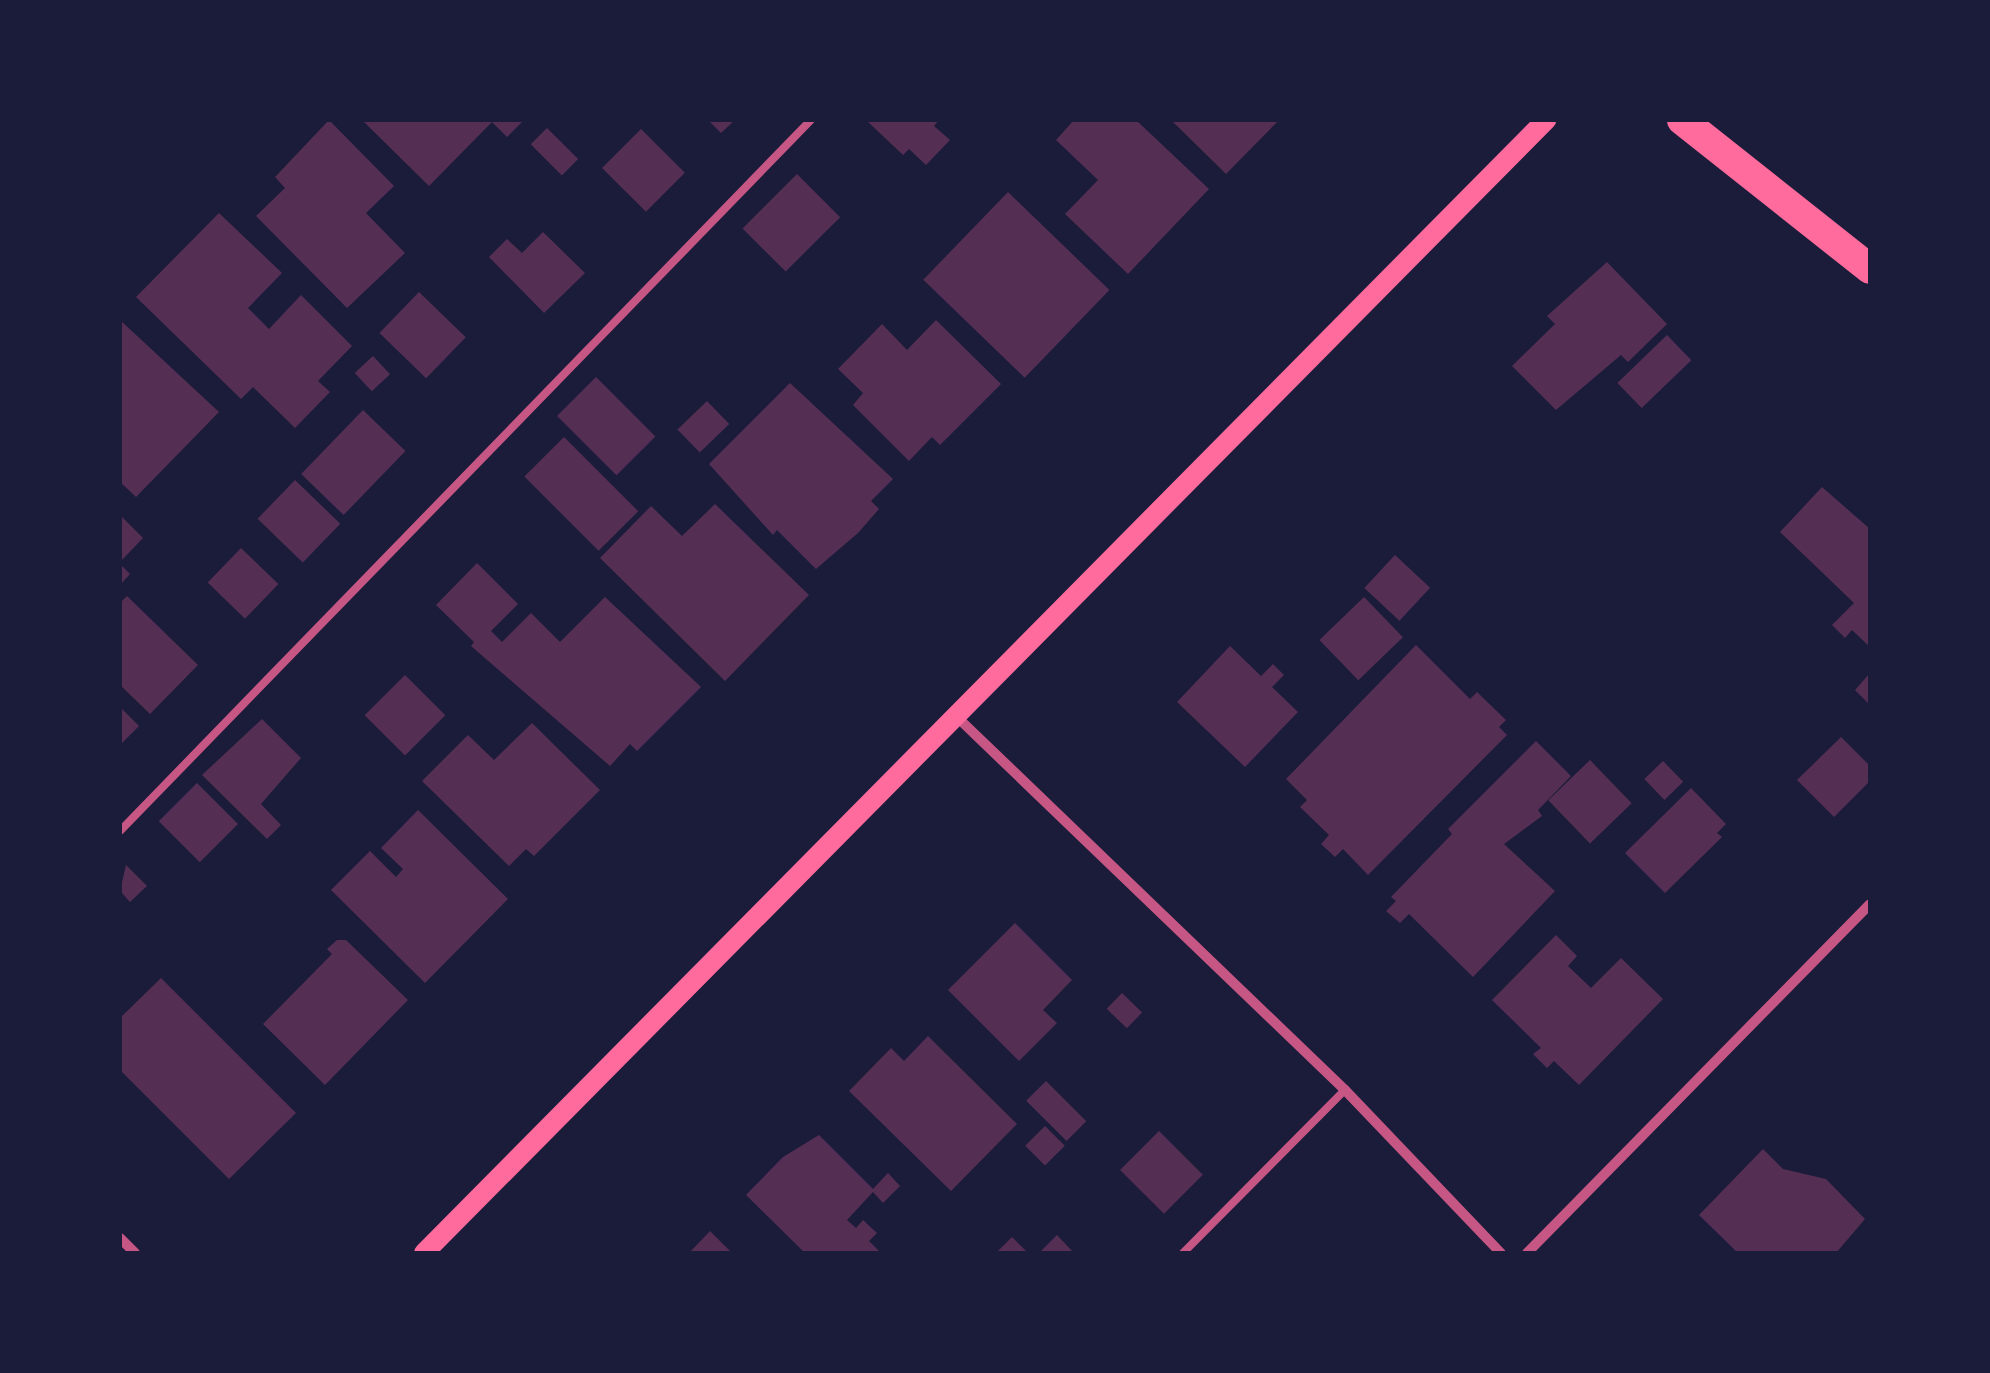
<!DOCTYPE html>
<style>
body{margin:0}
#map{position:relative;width:1990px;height:1373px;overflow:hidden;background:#1b1b3a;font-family:"Libre Baskerville",serif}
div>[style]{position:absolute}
.building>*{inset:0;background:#542f53;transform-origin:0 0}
.service>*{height:8px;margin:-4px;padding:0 4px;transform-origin:4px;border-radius:4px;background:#c65784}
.minor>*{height:10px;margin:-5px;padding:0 5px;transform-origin:5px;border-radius:5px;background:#c65784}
.secondary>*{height:20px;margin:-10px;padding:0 10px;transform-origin:10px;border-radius:10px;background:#ff6b9d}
.motorway>*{height:30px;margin:-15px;padding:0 15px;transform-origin:15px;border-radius:15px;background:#ff6b9d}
span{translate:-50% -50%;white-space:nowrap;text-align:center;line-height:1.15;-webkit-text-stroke:8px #1b1b3a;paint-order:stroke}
.frame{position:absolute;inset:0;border:122px solid #1b1b3a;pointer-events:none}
</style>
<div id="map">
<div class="building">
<div style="clip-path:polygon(329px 120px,394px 186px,366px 213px,405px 253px,347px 308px,256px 216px,285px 188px,275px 177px)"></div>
<div style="clip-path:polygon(362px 120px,524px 120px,507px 137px,492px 122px,429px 186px)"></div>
<div style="clip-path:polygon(708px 120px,735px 120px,721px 133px)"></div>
<div style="clip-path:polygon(866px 120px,939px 120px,934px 126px,950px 140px,926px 165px,909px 149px,903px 155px)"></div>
<div style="clip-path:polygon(1074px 120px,1136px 120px,1209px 189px,1128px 274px,1065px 214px,1098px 180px,1056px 140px)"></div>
<div style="clip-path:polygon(1171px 120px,1279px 120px,1226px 174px)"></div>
<div style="left:547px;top:128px;width:44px;height:23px;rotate:45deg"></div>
<div style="left:641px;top:129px;width:62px;height:55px;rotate:45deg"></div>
<div style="left:797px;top:174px;width:61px;height:77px;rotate:45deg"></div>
<div style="left:1008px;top:192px;width:141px;height:122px;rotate:44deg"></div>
<div style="clip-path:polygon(219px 213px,282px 273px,248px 308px,269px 329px,301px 295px,352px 346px,318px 381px,330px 392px,295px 428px,253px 387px,241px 399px,136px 297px)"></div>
<div style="clip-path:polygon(543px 232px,585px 273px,544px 313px,489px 257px,507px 239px,522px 253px)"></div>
<div style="clip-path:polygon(1607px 262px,1667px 324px,1628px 362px,1621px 355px,1556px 410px,1512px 366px,1555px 324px,1547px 316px)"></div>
<div style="left:419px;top:292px;width:65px;height:57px;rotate:44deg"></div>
<div style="clip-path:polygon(120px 320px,219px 412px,136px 497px,120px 482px)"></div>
<div style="clip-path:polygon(936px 320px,1001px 384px,940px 445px,932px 437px,909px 461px,853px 405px,863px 393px,838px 369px,882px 324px,907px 350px)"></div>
<div style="left:1667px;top:335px;width:35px;height:69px;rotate:46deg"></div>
<div style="left:373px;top:356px;width:25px;height:25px;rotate:47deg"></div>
<div style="left:596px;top:377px;width:84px;height:55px;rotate:45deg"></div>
<div style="clip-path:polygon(790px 383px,893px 479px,871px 501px,879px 509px,858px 533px,816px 569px,777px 530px,773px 535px,709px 464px)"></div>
<div style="left:707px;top:401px;width:32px;height:41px;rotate:46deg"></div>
<div style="left:363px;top:410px;width:59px;height:89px;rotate:44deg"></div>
<div style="left:564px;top:437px;width:105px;height:56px;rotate:45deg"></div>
<div style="left:295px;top:480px;width:63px;height:54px;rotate:44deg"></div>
<div style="clip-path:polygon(1822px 487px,1870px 529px,1870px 647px,1852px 630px,1845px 638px,1832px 625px,1854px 603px,1780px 532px)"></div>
<div style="clip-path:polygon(715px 504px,809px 595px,725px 681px,600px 558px,651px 506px,682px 536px)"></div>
<div style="clip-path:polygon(120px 515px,143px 538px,120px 562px)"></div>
<div style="left:241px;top:548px;width:52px;height:48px;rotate:44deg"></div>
<div style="left:1395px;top:555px;width:48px;height:45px;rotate:43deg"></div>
<div style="clip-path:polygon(477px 563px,518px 604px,491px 631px,502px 642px,531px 613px,560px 642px,605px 597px,701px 687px,637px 751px,630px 744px,610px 766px,471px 646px,474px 642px,436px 605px)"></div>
<div style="clip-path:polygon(120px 564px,130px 574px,120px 585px)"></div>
<div style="clip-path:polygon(127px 596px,198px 665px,150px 714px,120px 685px,120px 603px)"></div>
<div style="left:1364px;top:597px;width:56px;height:62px;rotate:46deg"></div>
<div style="clip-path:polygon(1416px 645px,1470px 699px,1477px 692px,1506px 720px,1499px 727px,1507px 735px,1368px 875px,1343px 849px,1335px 857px,1321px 844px,1329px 835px,1300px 807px,1307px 800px,1286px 779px)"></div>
<div style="clip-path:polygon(1230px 646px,1261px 676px,1273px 664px,1284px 675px,1272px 687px,1298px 712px,1245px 767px,1177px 702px)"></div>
<div style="clip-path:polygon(1870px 673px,1870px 705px,1855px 690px)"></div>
<div style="left:405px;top:675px;width:57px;height:57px;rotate:45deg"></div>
<div style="clip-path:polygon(120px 707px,139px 726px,120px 745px)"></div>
<div style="clip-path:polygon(262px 719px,301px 758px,261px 804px,281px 825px,267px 839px,202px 775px)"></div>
<div style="clip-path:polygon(532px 723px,600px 790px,534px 856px,526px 849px,509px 866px,422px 781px,468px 735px,494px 760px)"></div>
<div style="clip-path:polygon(1841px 737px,1870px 766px,1870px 781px,1834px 817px,1797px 780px)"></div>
<div style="clip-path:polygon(1536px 741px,1571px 776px,1538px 810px,1542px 816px,1504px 844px,1555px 891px,1473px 977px,1409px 914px,1400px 923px,1386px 911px,1396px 901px,1391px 897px,1452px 834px,1448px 829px)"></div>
<div style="left:1590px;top:760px;width:60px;height:58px;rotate:46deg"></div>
<div style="left:1663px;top:761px;width:29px;height:26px;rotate:46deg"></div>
<div style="left:197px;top:783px;width:58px;height:54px;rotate:45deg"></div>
<div style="clip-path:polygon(1691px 788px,1726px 824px,1717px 833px,1722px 837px,1665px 893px,1625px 853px)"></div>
<div style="clip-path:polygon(418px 810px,508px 899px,425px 983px,331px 890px,370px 851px,396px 877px,403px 869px,381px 848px)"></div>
<div style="clip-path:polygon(126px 865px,147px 886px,130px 902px,120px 891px)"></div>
<div style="clip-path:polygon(1015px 923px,1072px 980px,1043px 1010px,1057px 1023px,1019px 1061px,948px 990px)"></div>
<div style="clip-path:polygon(1556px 935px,1577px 956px,1568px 966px,1591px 988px,1621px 958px,1663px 999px,1579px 1085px,1554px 1061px,1547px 1068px,1533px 1054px,1541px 1048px,1492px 1000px)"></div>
<div style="clip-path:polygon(337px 940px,346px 940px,408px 1000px,325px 1085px,263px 1024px,332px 954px,327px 949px)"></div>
<div style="clip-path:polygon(161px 978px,296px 1113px,229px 1179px,120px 1070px,120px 1018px)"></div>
<div style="left:1122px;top:993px;width:28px;height:22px;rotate:44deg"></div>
<div style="clip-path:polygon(928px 1036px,1017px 1124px,951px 1191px,849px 1091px,891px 1048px,904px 1061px)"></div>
<div style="left:1046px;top:1081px;width:57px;height:28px;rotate:45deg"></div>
<div style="left:1045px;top:1126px;width:28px;height:28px;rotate:45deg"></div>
<div style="left:1159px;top:1131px;width:62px;height:55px;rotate:45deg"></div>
<div style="clip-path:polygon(819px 1135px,873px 1189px,888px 1173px,900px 1186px,883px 1203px,873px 1192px,847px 1220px,856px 1228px,863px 1220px,877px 1233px,869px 1241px,881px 1253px,805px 1253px,746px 1195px,783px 1157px)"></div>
<div style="clip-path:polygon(1763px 1149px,1783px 1169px,1826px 1179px,1865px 1219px,1836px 1253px,1738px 1253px,1699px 1215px)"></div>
<div style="clip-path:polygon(710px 1231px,732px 1253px,689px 1253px)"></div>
<div style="clip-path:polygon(1057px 1235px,1074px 1253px,1039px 1253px)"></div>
<div style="clip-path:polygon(1012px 1237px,1028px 1253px,996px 1253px)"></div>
</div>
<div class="service">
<div style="left:120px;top:831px;width:991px;rotate:-45.82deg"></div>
<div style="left:1183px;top:1253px;width:230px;rotate:-45.2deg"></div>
</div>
<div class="minor">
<div style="left:957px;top:717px;width:538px;rotate:43.87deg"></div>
<div style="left:1345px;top:1090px;width:226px;rotate:46.3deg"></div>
<div style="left:120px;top:1238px;width:21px;rotate:45deg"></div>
<div style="left:1527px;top:1253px;width:489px;rotate:-45.5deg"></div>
</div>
<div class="secondary">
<div style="left:424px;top:1253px;width:1595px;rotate:-45.28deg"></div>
</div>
<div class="motorway">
<div style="left:1682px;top:120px;width:240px;rotate:38.4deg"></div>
</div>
<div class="frame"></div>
</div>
